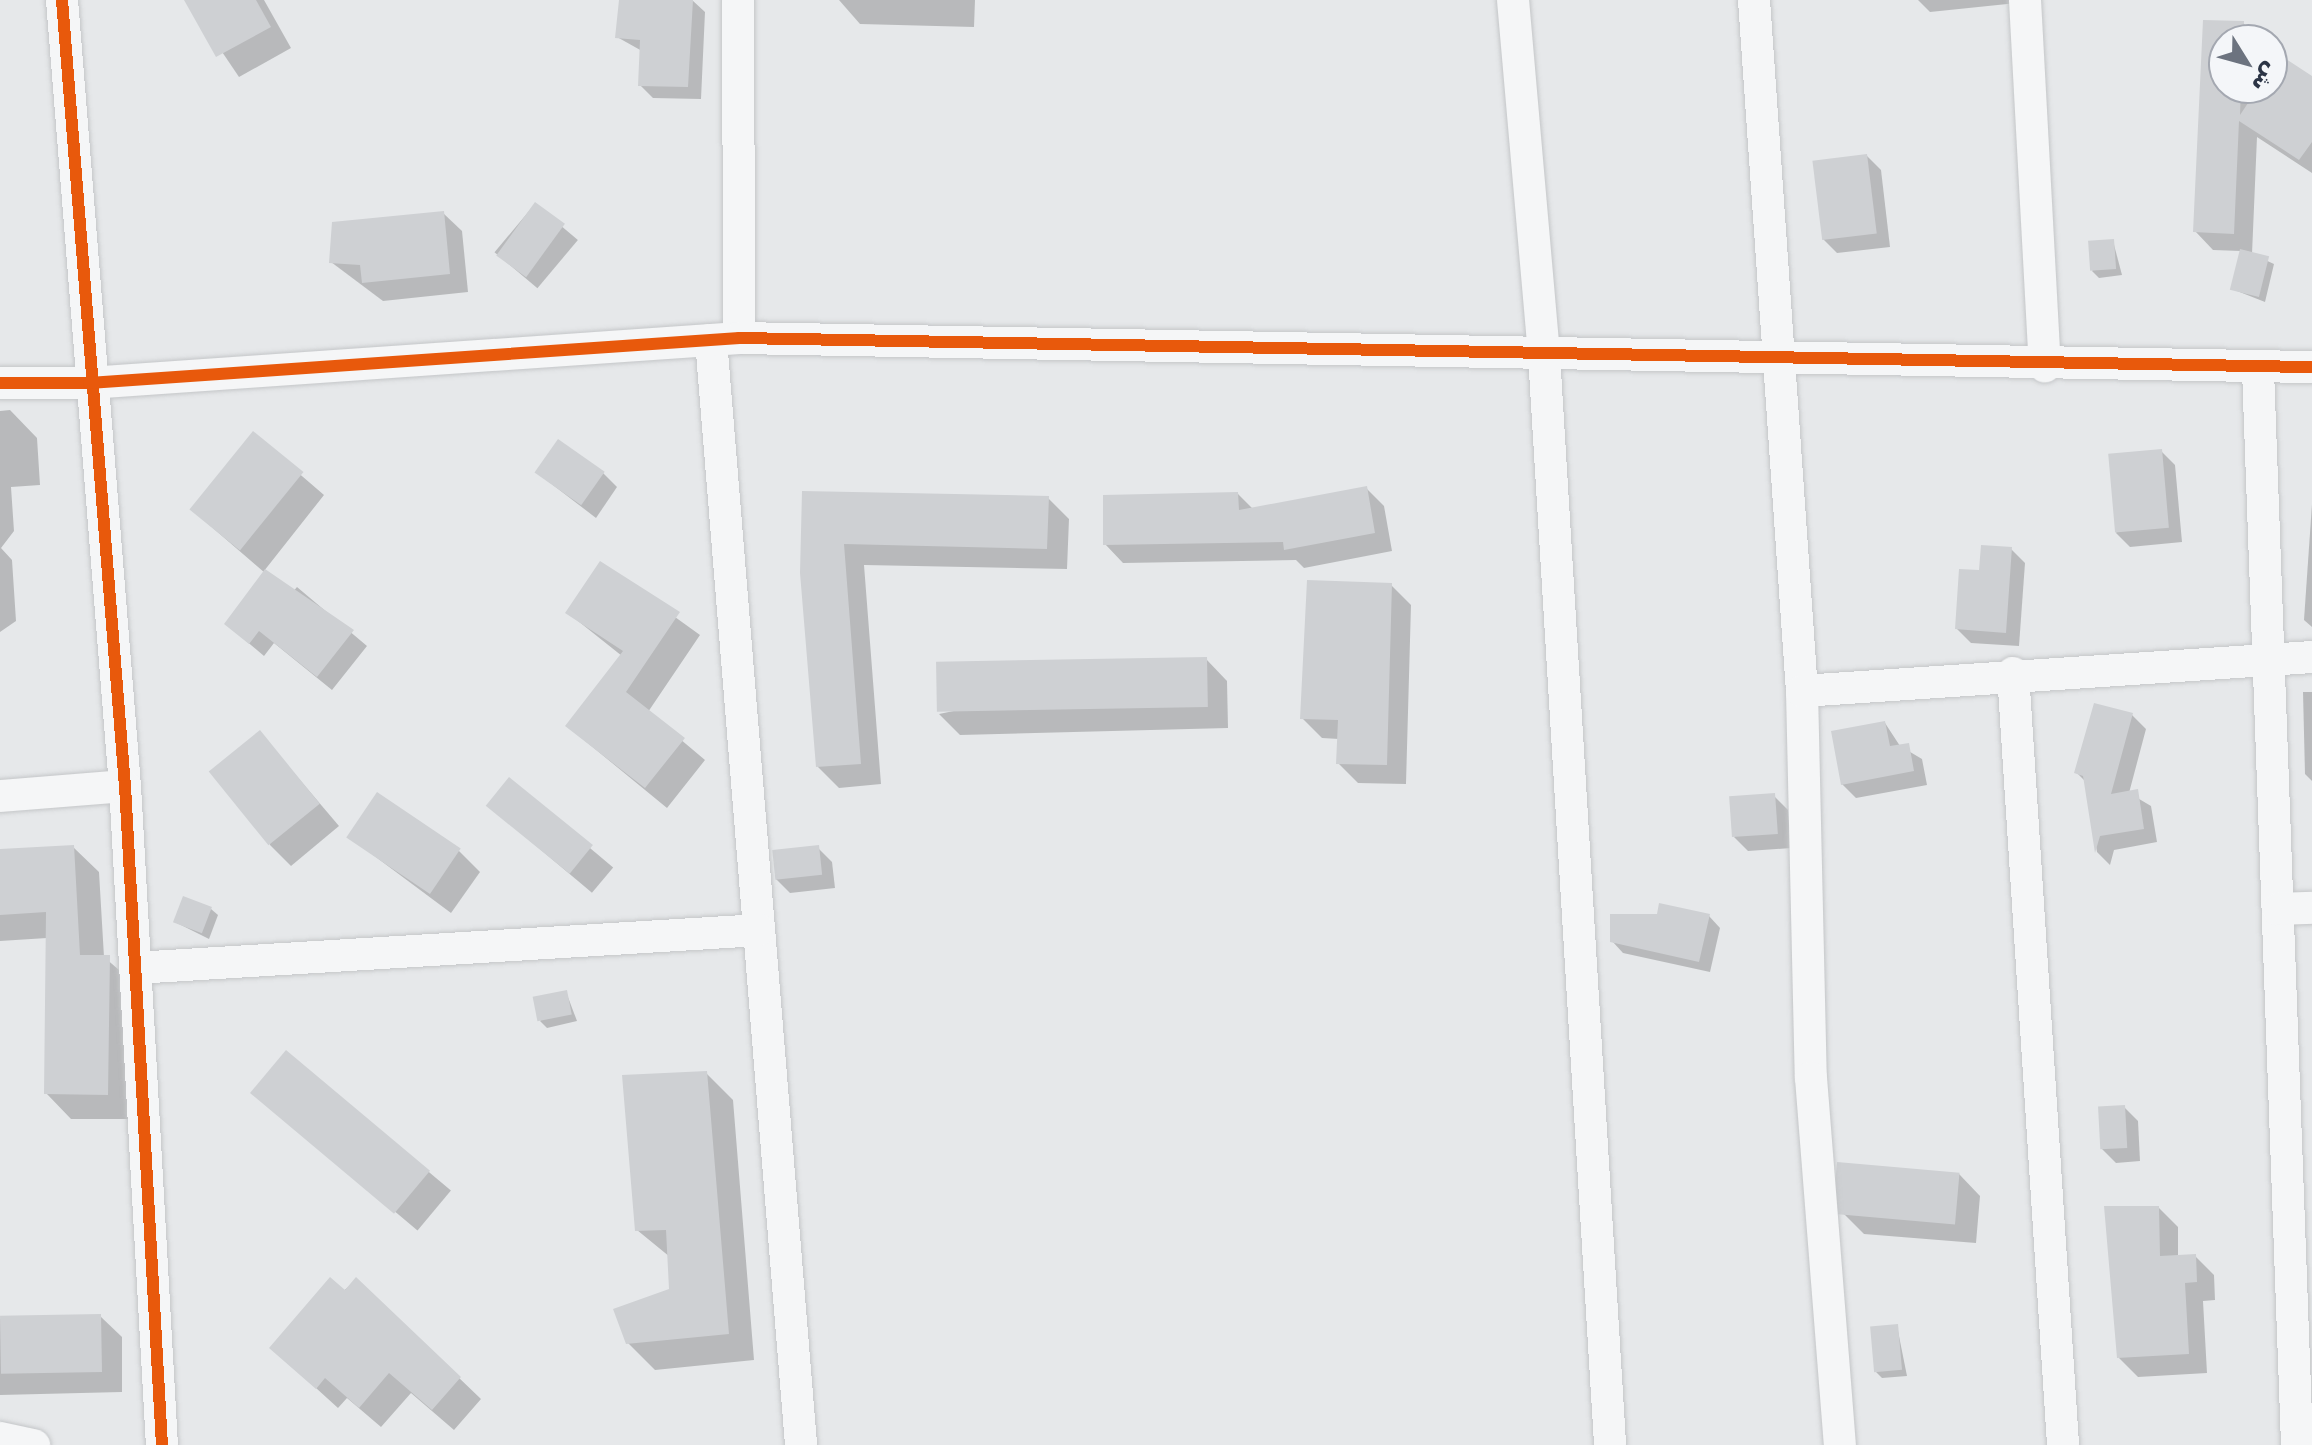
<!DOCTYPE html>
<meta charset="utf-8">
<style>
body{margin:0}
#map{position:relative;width:2312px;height:1445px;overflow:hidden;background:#e6e8ea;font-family:"DejaVu Sans",Cairo,sans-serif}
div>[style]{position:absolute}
.shadow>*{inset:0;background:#0003;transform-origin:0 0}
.building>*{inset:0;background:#ced0d3;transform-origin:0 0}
.roads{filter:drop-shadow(0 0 2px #c4c6c8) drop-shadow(0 0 2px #c4c6c8)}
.minor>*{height:32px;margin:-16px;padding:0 16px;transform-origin:16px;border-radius:16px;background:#f5f6f7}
.cycleway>*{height:12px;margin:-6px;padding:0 6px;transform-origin:6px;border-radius:6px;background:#e8590c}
span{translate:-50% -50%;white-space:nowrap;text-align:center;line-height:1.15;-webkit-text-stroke:7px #f4f6f9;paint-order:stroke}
.north{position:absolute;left:2208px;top:24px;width:80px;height:80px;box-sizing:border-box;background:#f4f6f9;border:2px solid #a4a8b1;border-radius:50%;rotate:127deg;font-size:22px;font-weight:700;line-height:32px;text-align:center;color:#2b3445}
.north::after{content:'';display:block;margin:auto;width:28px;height:36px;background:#6c737f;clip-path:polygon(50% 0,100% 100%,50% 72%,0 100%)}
</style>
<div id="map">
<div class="shadow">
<div style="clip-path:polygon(187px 0,264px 0,291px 48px,239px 77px)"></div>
<div style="clip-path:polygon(644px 0,692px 0,705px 12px,701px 99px,653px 98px,640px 85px,642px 51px,617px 37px)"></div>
<div style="clip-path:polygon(839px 0,975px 0,974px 27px,860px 24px)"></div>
<div style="clip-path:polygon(1918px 0,2017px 0,2017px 3px,1930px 12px)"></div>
<div style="clip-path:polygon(2205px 22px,2243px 23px,2260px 40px,2224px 40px,2224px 88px,2272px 88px,2281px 58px,2312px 78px,2312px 173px,2257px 137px,2252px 254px,2274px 264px,2265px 302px,2232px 289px,2241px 251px,2213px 250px,2195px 231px)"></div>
<div style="clip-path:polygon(1867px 156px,1881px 170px,1890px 247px,1837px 253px,1823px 239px)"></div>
<div style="left:535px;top:204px;width:56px;height:63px;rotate:40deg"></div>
<div style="clip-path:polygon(443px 213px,462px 231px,468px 292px,383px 301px,331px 262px)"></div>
<div style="clip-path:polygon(2113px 241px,2122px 275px,2099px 278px,2092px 271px)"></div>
<div style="clip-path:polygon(10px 410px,37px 438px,40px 485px,11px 487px,14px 531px,1px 548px,12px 560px,16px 621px,0 632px,0 411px)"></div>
<div style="clip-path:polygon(253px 434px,324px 495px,264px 571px,292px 593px,297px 587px,367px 646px,332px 690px,274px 643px,264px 656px,226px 624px,265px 573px,192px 510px)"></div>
<div style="clip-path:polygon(2161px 451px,2175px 465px,2182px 542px,2130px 547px,2116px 533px)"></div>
<div style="clip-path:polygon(536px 472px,603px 473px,617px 487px,596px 518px)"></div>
<div style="clip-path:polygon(1366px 488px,1384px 506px,1392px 551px,1304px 568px,1296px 560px,1123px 563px,1105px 544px,1238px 494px,1253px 509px)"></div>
<div style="clip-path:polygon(804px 493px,1048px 498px,1069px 519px,1067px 569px,864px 565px,881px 784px,839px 788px,818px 767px)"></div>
<div style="clip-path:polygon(2312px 504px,2312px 627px,2304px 620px)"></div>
<div style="clip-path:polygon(2011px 549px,2025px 563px,2019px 646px,1971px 643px,1957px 629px)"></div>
<div style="clip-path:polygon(600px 563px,700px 635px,648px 712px,705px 760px,667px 808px,567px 726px,622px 656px,568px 613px)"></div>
<div style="clip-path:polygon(1391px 585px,1411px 605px,1406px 784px,1358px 783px,1338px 763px,1339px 739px,1322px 738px,1302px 718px)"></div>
<div style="clip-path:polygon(1206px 659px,1227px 681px,1228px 728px,960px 735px,939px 714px)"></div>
<div style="clip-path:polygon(2303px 692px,2312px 692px,2312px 781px,2305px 774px)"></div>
<div style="clip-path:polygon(2132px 715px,2146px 729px,2129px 793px,2151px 806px,2157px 842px,2114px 850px,2110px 865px,2097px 852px,2086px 782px,2077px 773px)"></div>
<div style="clip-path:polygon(1885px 723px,1900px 746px,1922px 759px,1927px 785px,1856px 798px,1842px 784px)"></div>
<div style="clip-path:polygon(260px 733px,339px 826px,291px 866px,270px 845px)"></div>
<div style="left:509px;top:780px;width:136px;height:33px;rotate:40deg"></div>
<div style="clip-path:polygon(1774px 796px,1788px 810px,1791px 848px,1748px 851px,1734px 837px)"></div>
<div style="clip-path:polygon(349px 837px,459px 851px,480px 872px,451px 913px)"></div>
<div style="clip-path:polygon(73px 847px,99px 872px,104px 957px,134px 983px,133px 1119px,71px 1119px,46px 1093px,47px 938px,0 941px,0 853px)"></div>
<div style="clip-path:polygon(818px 848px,832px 862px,835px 888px,790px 893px,776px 879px)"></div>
<div style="clip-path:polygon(211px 909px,218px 915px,209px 939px,175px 922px)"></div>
<div style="clip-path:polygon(1709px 916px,1720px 928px,1710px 972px,1623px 953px,1612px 941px)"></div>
<div style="clip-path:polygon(566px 992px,577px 1021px,547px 1028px,540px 1021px)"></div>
<div style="left:287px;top:1053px;width:214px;height:52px;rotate:40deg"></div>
<div style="clip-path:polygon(706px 1073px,733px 1100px,754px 1360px,655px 1370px,628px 1343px,671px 1290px,670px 1257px,637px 1230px)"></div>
<div style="clip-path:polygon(2124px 1107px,2138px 1121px,2140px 1161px,2116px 1163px,2102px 1149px)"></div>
<div style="clip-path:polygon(1959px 1174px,1980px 1196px,1976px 1243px,1864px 1234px,1843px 1213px)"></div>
<div style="clip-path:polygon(2159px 1208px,2178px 1227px,2178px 1257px,2195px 1256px,2214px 1275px,2215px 1300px,2203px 1301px,2207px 1373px,2138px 1377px,2119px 1358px)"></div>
<div style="clip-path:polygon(357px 1280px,481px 1399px,454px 1430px,411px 1393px,381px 1427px,347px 1398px,338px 1408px,272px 1348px)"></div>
<div style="clip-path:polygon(100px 1316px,122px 1337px,122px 1392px,0 1395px,0 1319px)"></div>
<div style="clip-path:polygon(1897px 1326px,1907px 1376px,1882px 1378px,1876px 1372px)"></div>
</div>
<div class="building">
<div style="clip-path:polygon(184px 0,256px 0,271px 27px,216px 57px)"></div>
<div style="clip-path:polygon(619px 0,693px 0,688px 87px,638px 86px,640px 40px,615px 38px)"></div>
<div style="clip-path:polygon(2203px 20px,2244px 21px,2243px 40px,2224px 40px,2224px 88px,2241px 88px,2240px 115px,2258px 88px,2272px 88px,2280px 55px,2312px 76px,2312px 142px,2299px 160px,2239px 121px,2234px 234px,2193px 232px)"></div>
<div style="left:1867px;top:154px;width:80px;height:55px;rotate:83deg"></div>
<div style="left:535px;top:202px;width:37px;height:66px;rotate:36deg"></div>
<div style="clip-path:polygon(444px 211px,450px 274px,362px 283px,360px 265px,329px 263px,332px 222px)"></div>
<div style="left:2114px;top:239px;width:30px;height:26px;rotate:86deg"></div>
<div style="left:2240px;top:249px;width:30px;height:42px;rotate:14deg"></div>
<div style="left:253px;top:431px;width:65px;height:101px;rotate:39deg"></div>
<div style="left:558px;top:439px;width:57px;height:41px;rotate:35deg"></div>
<div style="left:2162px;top:449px;width:79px;height:54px;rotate:85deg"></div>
<div style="clip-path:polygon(1367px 486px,1375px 533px,1284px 550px,1283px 542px,1103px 545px,1103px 495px,1238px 492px,1239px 510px)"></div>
<div style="clip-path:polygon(802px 491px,1049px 496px,1047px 549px,844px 544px,861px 764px,816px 767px,800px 573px)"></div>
<div style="clip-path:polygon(1981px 545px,2012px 547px,2006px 633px,1955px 629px,1959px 569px,1979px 570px)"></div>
<div style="clip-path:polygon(600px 561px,680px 612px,626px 692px,685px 738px,645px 788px,565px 726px,623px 651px,565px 613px)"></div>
<div style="clip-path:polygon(265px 569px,354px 630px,317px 677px,259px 631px,249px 644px,224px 624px)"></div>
<div style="clip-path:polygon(1307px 580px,1392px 583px,1387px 765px,1336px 764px,1338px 720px,1300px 719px)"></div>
<div style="left:1207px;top:657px;width:50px;height:271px;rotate:89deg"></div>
<div style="clip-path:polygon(2094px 703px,2133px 713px,2111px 794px,2138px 789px,2144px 829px,2100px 836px,2095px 853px,2083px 776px,2074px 773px)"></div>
<div style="clip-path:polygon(1885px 721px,1890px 746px,1909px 743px,1914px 771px,1841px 785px,1831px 731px)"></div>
<div style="left:260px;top:730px;width:95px;height:66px;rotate:51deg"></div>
<div style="left:509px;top:777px;width:108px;height:37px;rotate:39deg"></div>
<div style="left:377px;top:792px;width:101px;height:55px;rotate:34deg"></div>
<div style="left:1775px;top:793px;width:41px;height:46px;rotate:86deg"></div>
<div style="clip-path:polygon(74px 845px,80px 955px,110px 955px,108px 1095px,44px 1094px,46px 912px,0 915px,0 849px)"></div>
<div style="left:819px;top:845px;width:30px;height:47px;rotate:84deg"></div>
<div style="left:183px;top:896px;width:31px;height:28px;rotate:21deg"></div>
<div style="clip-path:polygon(1659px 903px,1710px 914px,1699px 962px,1610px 942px,1610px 914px,1657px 914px)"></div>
<div style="left:567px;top:990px;width:25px;height:35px;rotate:79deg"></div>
<div style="left:286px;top:1050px;width:188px;height:56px;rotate:40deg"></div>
<div style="clip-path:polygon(707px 1071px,729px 1334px,626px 1344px,613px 1309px,669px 1289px,666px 1230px,635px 1231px,622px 1075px)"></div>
<div style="left:2125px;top:1105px;width:43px;height:27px;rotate:87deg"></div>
<div style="left:1837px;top:1162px;width:123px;height:52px;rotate:5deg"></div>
<div style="clip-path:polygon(2104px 1206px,2159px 1206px,2160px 1256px,2196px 1254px,2197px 1282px,2185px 1283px,2189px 1354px,2117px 1358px)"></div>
<div style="clip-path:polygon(330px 1277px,345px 1290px,356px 1277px,461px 1377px,432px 1410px,389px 1373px,359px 1408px,325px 1378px,316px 1389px,269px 1348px)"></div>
<div style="left:101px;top:1314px;width:58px;height:101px;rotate:89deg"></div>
<div style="left:1898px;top:1324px;width:46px;height:28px;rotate:85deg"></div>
</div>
<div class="roads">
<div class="minor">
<div style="left:62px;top:0;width:789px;rotate:85.42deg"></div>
<div style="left:125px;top:786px;width:660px;rotate:86.79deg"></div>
<div style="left:738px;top:0;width:338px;rotate:89.8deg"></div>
<div style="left:1513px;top:0;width:356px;rotate:85deg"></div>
<div style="left:1544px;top:355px;width:1092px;rotate:86.53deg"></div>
<div style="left:1754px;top:0;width:693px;rotate:86.03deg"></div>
<div style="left:1802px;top:691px;width:387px;rotate:88.7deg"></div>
<div style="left:1811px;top:1078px;width:368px;rotate:85.5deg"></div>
<div style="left:2025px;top:0;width:367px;rotate:86.9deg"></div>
<div style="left:711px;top:340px;width:1109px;rotate:85.34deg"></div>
<div style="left:2258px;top:370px;width:1076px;rotate:87.92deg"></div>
<div style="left:0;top:383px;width:89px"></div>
<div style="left:89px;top:383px;width:652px;rotate:-3.96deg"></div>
<div style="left:739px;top:338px;width:1573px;rotate:1.06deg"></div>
<div style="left:2013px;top:673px;width:774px;rotate:86.29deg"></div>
<div style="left:1802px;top:691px;width:511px;rotate:-3.81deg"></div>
<div style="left:0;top:796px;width:125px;rotate:-4.6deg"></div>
<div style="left:2278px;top:909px;width:34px;rotate:-2deg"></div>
<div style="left:135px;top:968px;width:625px;rotate:-3.48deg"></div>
<div style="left:0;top:1438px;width:35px;rotate:12deg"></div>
</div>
</div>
<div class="cycleway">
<div style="left:62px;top:0;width:789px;rotate:85.42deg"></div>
<div style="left:125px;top:786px;width:660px;rotate:86.79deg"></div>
<div style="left:0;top:383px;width:89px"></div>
<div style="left:89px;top:383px;width:652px;rotate:-3.96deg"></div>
<div style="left:739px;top:338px;width:1573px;rotate:1.06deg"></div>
</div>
<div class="north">ش</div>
</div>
